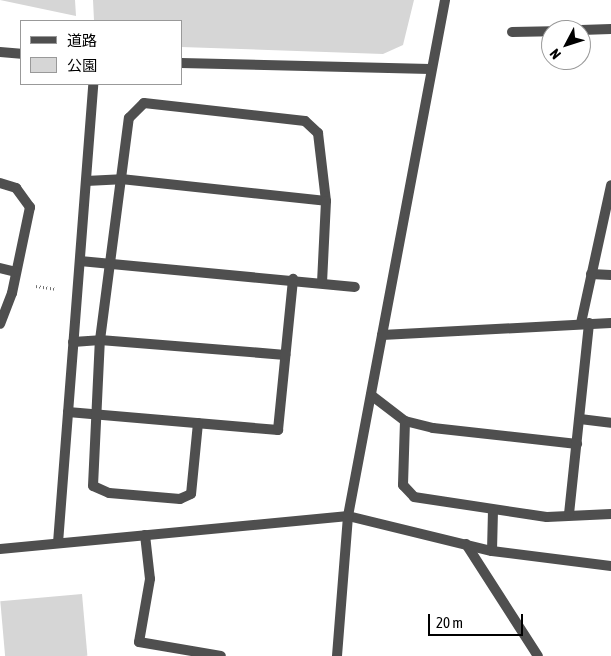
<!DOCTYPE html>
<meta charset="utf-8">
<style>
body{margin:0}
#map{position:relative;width:611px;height:656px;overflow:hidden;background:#fff;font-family:"Asap Condensed","Noto Sans JP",sans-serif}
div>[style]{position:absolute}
.green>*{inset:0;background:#d6d6d6;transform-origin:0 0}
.path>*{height:3px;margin-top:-1.5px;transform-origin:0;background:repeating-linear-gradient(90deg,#717171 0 1px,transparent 0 3.5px)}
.service>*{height:10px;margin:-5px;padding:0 5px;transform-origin:5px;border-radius:5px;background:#4f4f4f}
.minor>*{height:10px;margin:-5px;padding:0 5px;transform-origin:5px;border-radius:5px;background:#4f4f4f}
span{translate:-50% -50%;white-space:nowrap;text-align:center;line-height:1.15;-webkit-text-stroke:4px #fff;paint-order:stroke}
.legend{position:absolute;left:20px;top:20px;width:162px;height:65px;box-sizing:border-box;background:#fff;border:1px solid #999;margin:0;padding:6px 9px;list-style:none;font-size:15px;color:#000}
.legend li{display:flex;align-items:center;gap:10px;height:25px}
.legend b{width:25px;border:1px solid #999}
.north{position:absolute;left:541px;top:20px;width:50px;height:50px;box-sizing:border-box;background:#fff;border:1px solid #999;border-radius:50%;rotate:230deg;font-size:14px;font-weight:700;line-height:20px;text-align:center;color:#000}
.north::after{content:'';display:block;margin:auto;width:18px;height:22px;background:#000;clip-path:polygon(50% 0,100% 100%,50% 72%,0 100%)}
.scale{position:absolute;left:428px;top:614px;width:95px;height:22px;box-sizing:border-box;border:2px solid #000;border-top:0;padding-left:6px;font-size:15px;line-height:18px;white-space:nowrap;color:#000;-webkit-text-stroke:4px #fff;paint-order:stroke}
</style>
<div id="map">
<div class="green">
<div style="clip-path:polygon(0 0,75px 0,76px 16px)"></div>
<div style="clip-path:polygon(93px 0,414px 0,403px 45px,383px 54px,181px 47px,181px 21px,94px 21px)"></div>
<div style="left:82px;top:594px;width:62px;height:82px;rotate:85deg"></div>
</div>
<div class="path">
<div style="left:36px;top:286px;width:21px;rotate:8deg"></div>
</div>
<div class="service">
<div style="left:581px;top:30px;width:30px;rotate:-2deg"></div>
<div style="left:512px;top:32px;width:39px;rotate:-1deg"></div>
<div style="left:86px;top:181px;width:35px;rotate:-3deg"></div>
<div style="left:121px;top:179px;width:206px;rotate:6.1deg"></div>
<div style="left:0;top:183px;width:17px;rotate:17deg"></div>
<div style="left:16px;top:188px;width:24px;rotate:54deg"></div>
<div style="left:30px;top:207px;width:88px;rotate:101.8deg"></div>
<div style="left:12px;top:293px;width:33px;rotate:111deg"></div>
<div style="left:80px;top:261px;width:276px;rotate:5.4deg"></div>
<div style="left:0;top:268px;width:16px;rotate:14deg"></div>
<div style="left:591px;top:274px;width:20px;rotate:3deg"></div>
<div style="left:73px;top:342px;width:27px;rotate:-4deg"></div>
<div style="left:100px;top:340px;width:186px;rotate:4.6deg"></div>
<div style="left:371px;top:395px;width:43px;rotate:37.4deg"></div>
<div style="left:405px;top:421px;width:29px;rotate:14deg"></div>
<div style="left:433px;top:428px;width:145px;rotate:6.3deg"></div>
<div style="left:68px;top:412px;width:211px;rotate:4.9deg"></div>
<div style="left:278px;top:430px;width:152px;rotate:-84.3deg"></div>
<div style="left:580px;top:419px;width:31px;rotate:7deg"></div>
<div style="left:405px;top:421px;width:64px;rotate:91.8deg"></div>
<div style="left:403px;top:485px;width:16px;rotate:47deg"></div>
<div style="left:414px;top:497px;width:134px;rotate:8.6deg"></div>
<div style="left:547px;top:517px;width:64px;rotate:-2.7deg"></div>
<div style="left:198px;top:423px;width:71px;rotate:95.6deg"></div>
<div style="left:191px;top:494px;width:12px;rotate:156deg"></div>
<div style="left:180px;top:499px;width:71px;rotate:-175.2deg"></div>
<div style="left:109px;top:493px;width:17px;rotate:-156deg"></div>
<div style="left:93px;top:486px;width:146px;rotate:-87.3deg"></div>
<div style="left:100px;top:340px;width:224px;rotate:-82.6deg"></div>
<div style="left:129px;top:118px;width:21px;rotate:-45deg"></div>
<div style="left:144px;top:103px;width:162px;rotate:6.4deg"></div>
<div style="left:305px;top:121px;width:18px;rotate:43deg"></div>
<div style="left:318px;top:133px;width:68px;rotate:83.3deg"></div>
<div style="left:326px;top:201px;width:81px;rotate:92.8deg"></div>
<div style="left:569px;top:514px;width:192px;rotate:-84deg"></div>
<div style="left:145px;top:535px;width:44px;rotate:83.5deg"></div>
<div style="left:150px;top:579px;width:64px;rotate:99.9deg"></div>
<div style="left:139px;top:642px;width:83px;rotate:9.7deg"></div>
<div style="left:492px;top:551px;width:41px;rotate:-88.6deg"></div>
</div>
<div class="minor">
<div style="left:0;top:52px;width:21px;rotate:5deg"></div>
<div style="left:181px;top:63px;width:249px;rotate:1.4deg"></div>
<div style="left:581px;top:323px;width:141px;rotate:-77.7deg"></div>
<div style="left:382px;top:335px;width:229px;rotate:-3deg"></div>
<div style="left:58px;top:543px;width:460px;rotate:-85.6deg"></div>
<div style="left:466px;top:544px;width:133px;rotate:57.3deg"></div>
<div style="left:0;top:549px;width:350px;rotate:-5.4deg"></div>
<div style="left:348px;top:516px;width:148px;rotate:13.7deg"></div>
<div style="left:492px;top:551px;width:120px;rotate:7.2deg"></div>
<div style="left:337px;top:656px;width:140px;rotate:-85.5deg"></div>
<div style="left:348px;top:516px;width:525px;rotate:-79.35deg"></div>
</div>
<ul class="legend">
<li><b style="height:6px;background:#4f4f4f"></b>道路</li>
<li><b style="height:14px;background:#d6d6d6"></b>公園</li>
</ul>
<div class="north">N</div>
<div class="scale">20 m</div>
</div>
